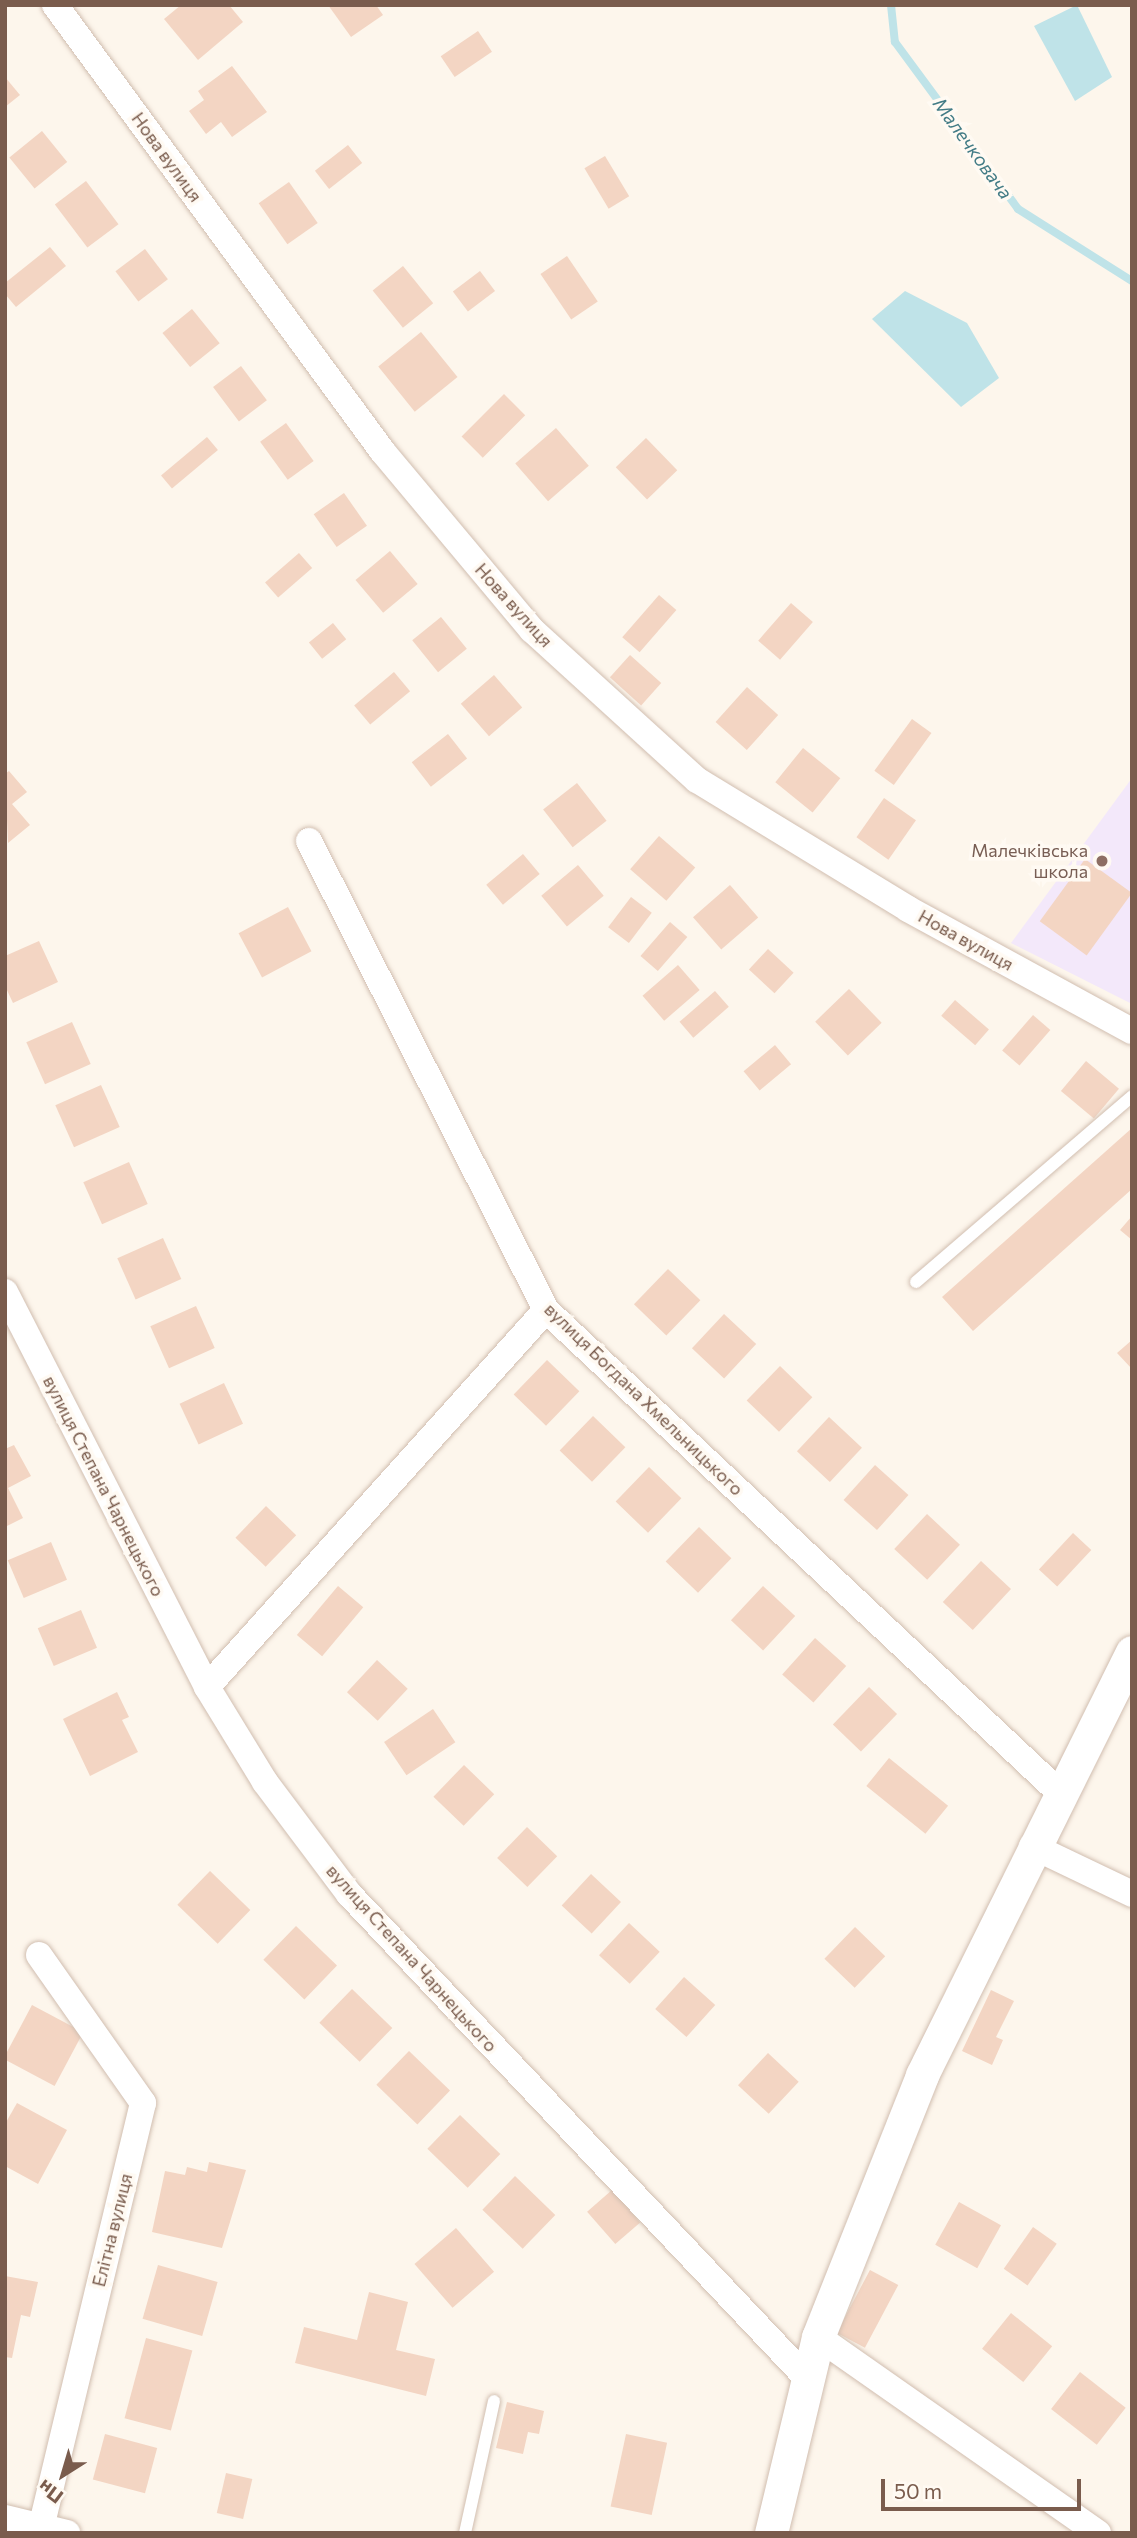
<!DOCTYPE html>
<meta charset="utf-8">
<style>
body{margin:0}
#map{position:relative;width:1137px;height:2538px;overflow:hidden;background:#fdf6ec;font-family:Commissioner,sans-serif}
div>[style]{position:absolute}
.education>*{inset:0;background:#f3e8fa}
.water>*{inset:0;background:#bfe3e8}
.stream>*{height:8px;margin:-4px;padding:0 4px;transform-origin:4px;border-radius:4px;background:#bfe3e8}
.building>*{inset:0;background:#f3d5c3;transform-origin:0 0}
.roads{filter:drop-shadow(0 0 2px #d1beb0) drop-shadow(0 0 2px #d1beb0)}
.service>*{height:12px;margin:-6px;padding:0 6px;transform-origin:6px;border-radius:6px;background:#fff}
.minor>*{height:26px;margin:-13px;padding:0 13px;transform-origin:13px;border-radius:13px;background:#fff}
.tertiary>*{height:33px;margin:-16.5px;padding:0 16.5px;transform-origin:16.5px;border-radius:16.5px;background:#fff}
.dots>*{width:19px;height:19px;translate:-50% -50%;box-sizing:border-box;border:4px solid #fffaf3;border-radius:50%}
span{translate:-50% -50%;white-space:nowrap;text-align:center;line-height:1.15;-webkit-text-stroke:7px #fffaf3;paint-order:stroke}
.street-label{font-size:18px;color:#7a5c4d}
.education-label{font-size:18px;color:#785e54}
.right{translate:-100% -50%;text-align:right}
.water-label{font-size:19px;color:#437c86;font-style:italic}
.frame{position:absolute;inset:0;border:7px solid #7a5c4d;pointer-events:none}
.north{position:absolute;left:28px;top:2440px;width:70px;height:70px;-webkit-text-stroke:5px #fffaf3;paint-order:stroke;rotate:217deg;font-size:19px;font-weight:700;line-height:28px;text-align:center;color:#7a5c4d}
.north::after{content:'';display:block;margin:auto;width:24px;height:32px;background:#7a5c4d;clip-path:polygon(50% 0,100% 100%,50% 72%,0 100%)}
.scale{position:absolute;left:881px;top:2479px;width:200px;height:32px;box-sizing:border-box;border:4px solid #7a5c4d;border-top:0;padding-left:9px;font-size:21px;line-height:24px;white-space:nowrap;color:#7a5c4d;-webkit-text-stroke:5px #fffaf3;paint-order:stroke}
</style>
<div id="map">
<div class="education">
<div style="clip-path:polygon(1132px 778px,1132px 1004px,1011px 943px)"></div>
</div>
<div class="water">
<div style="clip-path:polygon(1077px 5px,1112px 77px,1075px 101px,1034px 26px)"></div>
<div style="clip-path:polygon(905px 291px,967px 323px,999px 378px,961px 407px,872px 319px)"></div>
</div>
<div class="stream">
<div style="left:891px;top:5px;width:37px;rotate:84deg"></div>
<div style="left:895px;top:42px;width:207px;rotate:53.6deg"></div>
<div style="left:1018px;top:209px;width:135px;rotate:32.3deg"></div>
</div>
<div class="building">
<div style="clip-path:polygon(181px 5px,229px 5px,243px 22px,198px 60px,164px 19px)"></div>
<div style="clip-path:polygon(328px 5px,376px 5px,383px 15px,351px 37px)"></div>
<div style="left:478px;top:31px;width:25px;height:45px;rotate:56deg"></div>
<div style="clip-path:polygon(232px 66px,267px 112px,232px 137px,221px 122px,206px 134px,189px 111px,204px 100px,198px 91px)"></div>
<div style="clip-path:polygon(5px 77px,20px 95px,5px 107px)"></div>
<div style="left:42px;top:131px;width:40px;height:42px;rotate:51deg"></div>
<div style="left:348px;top:145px;width:23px;height:42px;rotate:52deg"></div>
<div style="left:605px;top:156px;width:47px;height:24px;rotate:59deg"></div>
<div style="left:86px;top:181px;width:54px;height:39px;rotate:53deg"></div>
<div style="left:289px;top:182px;width:50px;height:37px;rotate:55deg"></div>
<div style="clip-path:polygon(50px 247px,66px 266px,16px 307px,5px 294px,5px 283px)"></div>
<div style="left:145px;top:249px;width:38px;height:37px;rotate:53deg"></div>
<div style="left:567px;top:256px;width:55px;height:32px;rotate:56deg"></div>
<div style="left:403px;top:266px;width:48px;height:39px;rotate:51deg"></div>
<div style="left:480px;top:271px;width:25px;height:34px;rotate:53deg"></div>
<div style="left:192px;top:309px;width:44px;height:38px;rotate:51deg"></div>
<div style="left:421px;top:332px;width:58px;height:55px;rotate:51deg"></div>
<div style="left:241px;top:366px;width:43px;height:35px;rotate:53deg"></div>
<div style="left:504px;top:394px;width:30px;height:60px;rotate:45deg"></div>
<div style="left:286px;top:423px;width:47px;height:32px;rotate:54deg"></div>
<div style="left:556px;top:428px;width:50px;height:54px;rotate:49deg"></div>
<div style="left:207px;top:437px;width:17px;height:60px;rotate:50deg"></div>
<div style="left:646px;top:438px;width:45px;height:42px;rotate:46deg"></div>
<div style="left:344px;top:493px;width:40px;height:37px;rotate:55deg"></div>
<div style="left:390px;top:551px;width:43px;height:45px;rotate:50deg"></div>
<div style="left:299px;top:553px;width:20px;height:45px;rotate:49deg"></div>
<div style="left:659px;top:595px;width:23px;height:56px;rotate:41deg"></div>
<div style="left:791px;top:603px;width:29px;height:50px;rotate:41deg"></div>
<div style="left:441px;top:617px;width:41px;height:37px;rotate:51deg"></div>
<div style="left:333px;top:623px;width:21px;height:31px;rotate:51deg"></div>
<div style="left:630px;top:655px;width:42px;height:30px;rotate:42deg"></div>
<div style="left:394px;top:672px;width:25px;height:52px;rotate:50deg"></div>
<div style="left:494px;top:675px;width:43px;height:44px;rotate:49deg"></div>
<div style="left:747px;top:687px;width:42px;height:47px;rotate:42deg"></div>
<div style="left:912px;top:719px;width:24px;height:64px;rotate:36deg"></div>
<div style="left:448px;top:734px;width:31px;height:46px;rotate:52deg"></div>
<div style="left:803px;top:748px;width:48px;height:44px;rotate:39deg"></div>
<div style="clip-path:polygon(9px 771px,27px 792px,12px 804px,30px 825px,8px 843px,5px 774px)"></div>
<div style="left:577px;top:783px;width:48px;height:43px;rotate:52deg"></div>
<div style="left:884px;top:798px;width:39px;height:48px;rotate:35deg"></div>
<div style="left:659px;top:836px;width:48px;height:44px;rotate:41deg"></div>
<div style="left:523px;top:854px;width:26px;height:48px;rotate:50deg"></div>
<div style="left:1085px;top:859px;width:58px;height:77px;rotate:36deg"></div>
<div style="left:578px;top:865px;width:40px;height:48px;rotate:50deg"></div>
<div style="left:730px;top:885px;width:43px;height:49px;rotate:49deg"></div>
<div style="left:631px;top:897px;width:26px;height:38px;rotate:37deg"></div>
<div style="left:288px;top:907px;width:50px;height:56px;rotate:62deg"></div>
<div style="left:670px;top:922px;width:23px;height:45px;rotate:41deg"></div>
<div style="clip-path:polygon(39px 941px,58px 982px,13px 1003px,5px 986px,5px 956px)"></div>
<div style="left:768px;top:949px;width:35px;height:28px;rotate:43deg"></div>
<div style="left:678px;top:965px;width:33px;height:47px;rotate:49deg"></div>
<div style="left:849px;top:989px;width:47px;height:47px;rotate:46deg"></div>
<div style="left:715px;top:991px;width:21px;height:47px;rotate:49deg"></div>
<div style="left:955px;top:1000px;width:45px;height:21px;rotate:41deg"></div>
<div style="left:1033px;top:1015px;width:23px;height:47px;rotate:41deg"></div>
<div style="left:72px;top:1022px;width:46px;height:50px;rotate:66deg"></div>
<div style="left:775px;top:1045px;width:25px;height:41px;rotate:50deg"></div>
<div style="left:1086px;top:1061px;width:43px;height:39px;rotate:40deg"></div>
<div style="left:101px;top:1085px;width:46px;height:50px;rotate:66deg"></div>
<div style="clip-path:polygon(1132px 1128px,1132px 1189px,973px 1331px,942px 1297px)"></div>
<div style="left:129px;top:1162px;width:46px;height:50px;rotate:66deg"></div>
<div style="clip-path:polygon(1132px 1216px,1132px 1240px,1120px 1230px)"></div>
<div style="left:163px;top:1238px;width:45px;height:50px;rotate:66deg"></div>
<div style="left:668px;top:1269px;width:45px;height:49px;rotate:44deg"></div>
<div style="left:196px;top:1306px;width:46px;height:50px;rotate:66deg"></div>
<div style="left:724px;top:1314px;width:44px;height:47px;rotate:43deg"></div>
<div style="clip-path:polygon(1132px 1340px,1132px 1369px,1117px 1353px)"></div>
<div style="left:547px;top:1360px;width:45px;height:48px;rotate:44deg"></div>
<div style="left:780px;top:1366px;width:45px;height:48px;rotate:44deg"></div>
<div style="left:224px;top:1383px;width:45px;height:49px;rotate:65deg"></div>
<div style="left:593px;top:1416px;width:45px;height:48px;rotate:44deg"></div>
<div style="left:829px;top:1417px;width:45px;height:47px;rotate:43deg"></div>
<div style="clip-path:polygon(14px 1445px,31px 1476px,8px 1488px,23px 1518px,5px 1527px,5px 1449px)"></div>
<div style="left:875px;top:1465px;width:45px;height:47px;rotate:42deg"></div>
<div style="left:649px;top:1467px;width:45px;height:48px;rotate:44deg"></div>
<div style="left:266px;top:1506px;width:42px;height:44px;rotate:44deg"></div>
<div style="left:927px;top:1514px;width:45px;height:48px;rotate:43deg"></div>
<div style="left:699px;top:1527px;width:45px;height:48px;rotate:44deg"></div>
<div style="left:1073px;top:1533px;width:25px;height:50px;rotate:43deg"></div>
<div style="left:51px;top:1542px;width:41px;height:47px;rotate:67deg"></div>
<div style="left:981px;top:1561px;width:41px;height:56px;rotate:43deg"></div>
<div style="left:338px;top:1586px;width:33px;height:64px;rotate:40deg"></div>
<div style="left:763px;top:1586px;width:44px;height:47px;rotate:43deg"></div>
<div style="left:81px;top:1610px;width:41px;height:47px;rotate:67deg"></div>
<div style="left:815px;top:1638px;width:42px;height:49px;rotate:42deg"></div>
<div style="left:377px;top:1660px;width:42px;height:44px;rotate:43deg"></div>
<div style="left:869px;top:1687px;width:39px;height:52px;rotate:44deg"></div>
<div style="clip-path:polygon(117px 1692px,129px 1717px,122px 1720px,138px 1752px,90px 1776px,63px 1719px)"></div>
<div style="left:433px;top:1709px;width:40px;height:59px;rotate:56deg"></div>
<div style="left:889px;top:1758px;width:76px;height:36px;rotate:39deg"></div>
<div style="left:464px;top:1765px;width:42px;height:44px;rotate:44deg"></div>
<div style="left:527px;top:1827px;width:42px;height:43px;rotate:44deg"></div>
<div style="left:210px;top:1871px;width:56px;height:47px;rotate:44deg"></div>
<div style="left:591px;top:1874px;width:41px;height:43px;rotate:43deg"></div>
<div style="left:629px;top:1923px;width:42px;height:44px;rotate:43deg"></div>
<div style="left:296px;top:1926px;width:57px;height:47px;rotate:44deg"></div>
<div style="left:855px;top:1927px;width:42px;height:44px;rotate:44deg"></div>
<div style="left:684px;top:1977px;width:42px;height:43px;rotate:42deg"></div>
<div style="left:352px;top:1989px;width:56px;height:47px;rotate:44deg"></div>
<div style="clip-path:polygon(991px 1990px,1014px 2001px,996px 2037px,1003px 2040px,992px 2065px,962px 2051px)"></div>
<div style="left:32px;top:2005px;width:58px;height:61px;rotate:28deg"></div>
<div style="left:409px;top:2051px;width:57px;height:47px;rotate:44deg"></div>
<div style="left:768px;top:2053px;width:42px;height:44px;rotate:43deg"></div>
<div style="clip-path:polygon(17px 2103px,67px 2130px,38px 2184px,5px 2166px,5px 2124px)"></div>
<div style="left:460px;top:2115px;width:56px;height:47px;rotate:44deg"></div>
<div style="clip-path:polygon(209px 2162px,246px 2170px,222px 2248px,152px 2232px,165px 2171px,185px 2175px,187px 2167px,207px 2172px)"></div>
<div style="left:515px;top:2176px;width:56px;height:47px;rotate:44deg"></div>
<div style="left:612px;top:2190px;width:43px;height:33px;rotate:49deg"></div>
<div style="left:959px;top:2202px;width:48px;height:49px;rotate:29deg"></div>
<div style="left:1033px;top:2227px;width:29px;height:51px;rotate:35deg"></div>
<div style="left:456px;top:2228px;width:58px;height:55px;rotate:49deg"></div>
<div style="left:158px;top:2265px;width:62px;height:56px;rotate:16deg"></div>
<div style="left:870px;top:2270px;width:32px;height:71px;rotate:28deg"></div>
<div style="clip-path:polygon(5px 2276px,38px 2282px,30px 2317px,21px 2315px,12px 2358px,5px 2357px)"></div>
<div style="clip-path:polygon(369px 2292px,408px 2302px,396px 2350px,435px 2359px,426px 2396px,295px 2363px,304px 2327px,357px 2340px)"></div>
<div style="left:1011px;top:2313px;width:53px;height:46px;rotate:39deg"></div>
<div style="left:146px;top:2338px;width:48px;height:83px;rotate:15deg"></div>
<div style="left:1080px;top:2372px;width:58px;height:47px;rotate:38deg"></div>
<div style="clip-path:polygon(507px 2402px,544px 2411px,539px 2434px,528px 2432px,523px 2454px,496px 2448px)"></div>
<div style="left:105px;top:2434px;width:54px;height:47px;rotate:15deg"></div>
<div style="left:626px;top:2434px;width:42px;height:74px;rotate:12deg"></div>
<div style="left:226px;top:2473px;width:27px;height:41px;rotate:13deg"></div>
</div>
<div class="roads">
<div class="service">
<div style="left:916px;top:1282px;width:285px;rotate:-40.7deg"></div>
<div style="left:465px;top:2533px;width:135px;rotate:-77.6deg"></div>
</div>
<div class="minor">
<div style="left:55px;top:5px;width:554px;rotate:53.73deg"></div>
<div style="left:383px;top:452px;width:232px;rotate:50.1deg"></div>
<div style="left:532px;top:630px;width:223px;rotate:42.3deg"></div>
<div style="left:697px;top:780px;width:247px;rotate:31.4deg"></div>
<div style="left:908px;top:909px;width:255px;rotate:28.6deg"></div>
<div style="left:309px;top:841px;width:525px;rotate:63.19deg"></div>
<div style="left:546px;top:1310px;width:705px;rotate:43.22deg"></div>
<div style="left:5px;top:1292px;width:444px;rotate:62.9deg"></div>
<div style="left:207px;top:1687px;width:111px;rotate:58.6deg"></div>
<div style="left:265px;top:1782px;width:140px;rotate:53.1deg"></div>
<div style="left:349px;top:1894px;width:664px;rotate:46.59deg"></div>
<div style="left:207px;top:1687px;width:507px;rotate:-48.04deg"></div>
<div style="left:1032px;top:1846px;width:111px;rotate:25.6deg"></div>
<div style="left:39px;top:1955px;width:181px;rotate:54.9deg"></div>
<div style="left:143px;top:2103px;width:442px;rotate:103.5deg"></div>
<div style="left:818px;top:2337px;width:342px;rotate:35deg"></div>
<div style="left:5px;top:2518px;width:64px;rotate:13.6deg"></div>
</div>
<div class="tertiary">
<div style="left:771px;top:2533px;width:202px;rotate:-76.5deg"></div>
<div style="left:818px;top:2337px;width:282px;rotate:-68.3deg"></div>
<div style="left:922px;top:2075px;width:472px;rotate:-63.6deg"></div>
</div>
</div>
<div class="dots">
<div style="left:1102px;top:861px;background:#8d6e63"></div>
</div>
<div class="street-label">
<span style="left:167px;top:157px;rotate:54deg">Нова вулиця</span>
<span style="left:514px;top:605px;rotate:48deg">Нова вулиця</span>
<span style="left:966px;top:940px;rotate:29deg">Нова вулиця</span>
<span style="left:644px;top:1399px;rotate:44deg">вулиця Богдана Хмельницького</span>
<span style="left:104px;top:1486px;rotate:63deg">вулиця Степана Чарнецького</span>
<span style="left:412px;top:1958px;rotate:48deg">вулиця Степана Чарнецького</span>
<span style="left:112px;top:2230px;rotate:-76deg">Елітна вулиця</span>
</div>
<div class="education-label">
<span class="right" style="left:1088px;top:861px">Малечківська<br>школа</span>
</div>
<div class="water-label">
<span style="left:973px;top:148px;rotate:54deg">Малечковача</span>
</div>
<div class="frame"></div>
<div class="north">Пн</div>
<div class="scale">50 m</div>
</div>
